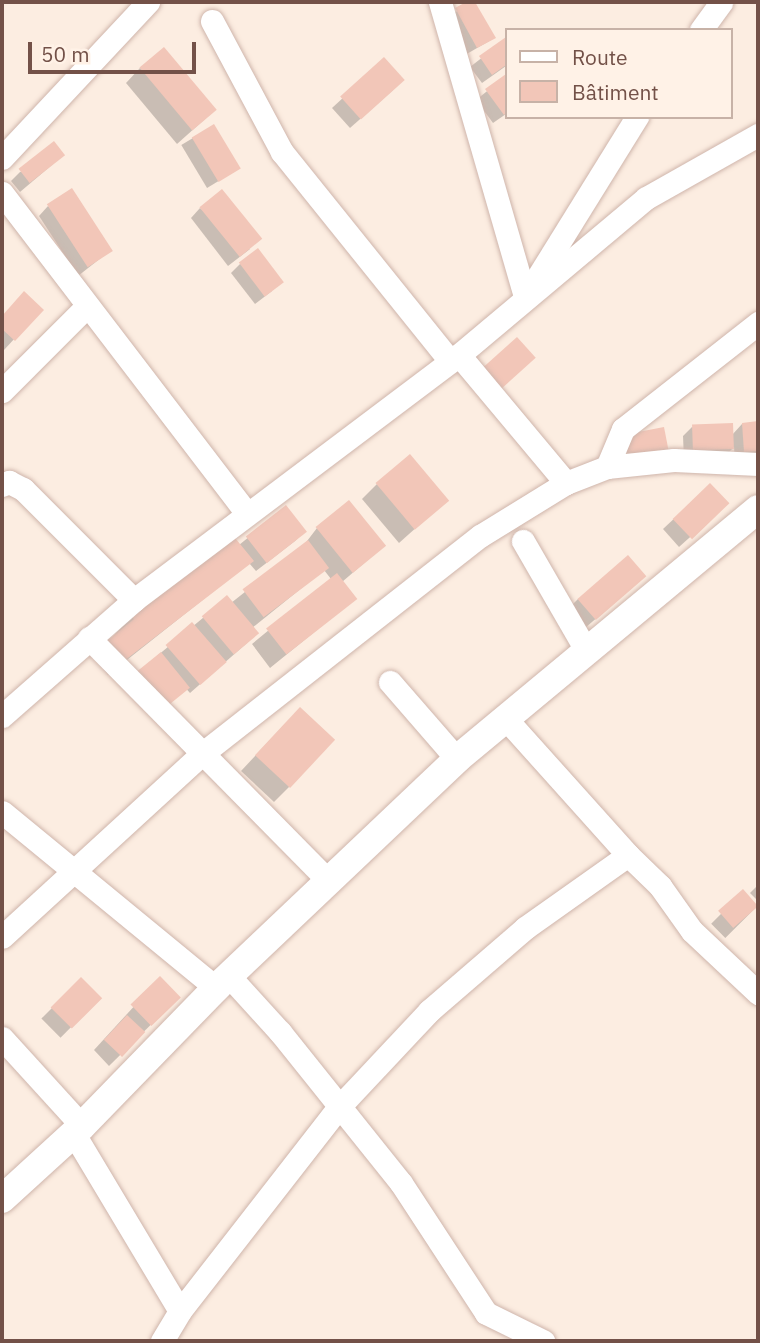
<!DOCTYPE html>
<meta charset="utf-8">
<style>
body{margin:0}
#map{position:relative;width:760px;height:1343px;overflow:hidden;background:#fcede1;font-family:"IBM Plex Sans",sans-serif}
div>[style]{position:absolute}
.shadow>*{inset:0;background:#0003;transform-origin:0 0}
.building>*{inset:0;background:#f2c6b8;transform-origin:0 0}
.roads{filter:drop-shadow(0 0 2px #cfb5ab) drop-shadow(0 0 2px #cfb5ab)}
.minor>*{height:23px;margin:-11.5px;padding:0 11.5px;transform-origin:11.5px;border-radius:11.5px;background:#fff}
.tertiary>*{height:28px;margin:-14px;padding:0 14px;transform-origin:14px;border-radius:14px;background:#fff}
span{translate:-50% -50%;white-space:nowrap;text-align:center;line-height:1.15;-webkit-text-stroke:5px #fff2e7;paint-order:stroke}
.frame{position:absolute;inset:0;border:4px solid #735148;pointer-events:none}
.legend{position:absolute;left:505px;top:28px;width:228px;height:91px;box-sizing:border-box;background:#fff2e7;border:2px solid #c7b2a7;margin:0;padding:9px 12px;list-style:none;font-size:21px;color:#735148}
.legend li{display:flex;align-items:center;gap:14px;height:35px}
.legend b{width:35px;border:2px solid #c7b2a7}
.scale{position:absolute;left:28px;top:42px;width:168px;height:32px;box-sizing:border-box;border:4px solid #735148;border-top:0;padding-left:9px;font-size:21px;line-height:24px;white-space:nowrap;color:#735148;-webkit-text-stroke:5px #fff2e7;paint-order:stroke}
</style>
<div id="map">
<div class="shadow">
<div style="left:473px;top:2px;width:42px;height:32px;rotate:60deg"></div>
<div style="clip-path:polygon(506px 39px,506px 66px,482px 83px,470px 67px)"></div>
<div style="clip-path:polygon(384px 60px,393px 90px,350px 128px,332px 108px)"></div>
<div style="clip-path:polygon(140px 68px,215px 110px,177px 144px,126px 83px)"></div>
<div style="clip-path:polygon(506px 76px,506px 114px,493px 123px,476px 100px)"></div>
<div style="left:213px;top:126px;width:50px;height:37px;rotate:59deg"></div>
<div style="clip-path:polygon(53px 164px,20px 192px,11px 181px,20px 172px)"></div>
<div style="clip-path:polygon(48px 206px,111px 250px,78px 276px,39px 216px)"></div>
<div style="clip-path:polygon(200px 208px,250px 249px,228px 266px,191px 218px)"></div>
<div style="clip-path:polygon(241px 263px,272px 291px,255px 304px,231px 273px)"></div>
<div style="clip-path:polygon(24px 294px,41px 310px,4px 350px,2px 318px)"></div>
<div style="clip-path:polygon(758px 423px,758px 459px,735px 461px,734px 447px,723px 458px,684px 460px,683px 436px,692px 427px,732px 435px,742px 424px)"></div>
<div style="clip-path:polygon(377px 484px,446px 501px,399px 543px,362px 499px)"></div>
<div style="clip-path:polygon(710px 485px,717px 513px,679px 547px,663px 529px)"></div>
<div style="clip-path:polygon(286px 507px,305px 531px,295px 541px,256px 571px,249px 563px,108px 675px,94px 657px,132px 616px,239px 545px)"></div>
<div style="clip-path:polygon(317px 528px,384px 546px,342px 582px,355px 599px,270px 668px,252px 644px,331px 579px,324px 570px,252px 628px,247px 643px,190px 693px,157px 656px,227px 598px,231px 603px,304px 545px)"></div>
<div style="clip-path:polygon(634px 586px,585px 628px,568px 609px,578px 599px)"></div>
<div style="clip-path:polygon(285px 724px,289px 787px,274px 802px,241px 771px)"></div>
<div style="clip-path:polygon(758px 885px,758px 901px,750px 893px)"></div>
<div style="left:743px;top:892px;width:20px;height:45px;rotate:45deg"></div>
<div style="clip-path:polygon(160px 978px,178px 998px,109px 1066px,94px 1050px)"></div>
<div style="left:81px;top:979px;width:27px;height:56px;rotate:45deg"></div>
</div>
<div class="building">
<div style="clip-path:polygon(466px 2px,475px 2px,496px 38px,477px 48px,455px 8px)"></div>
<div style="clip-path:polygon(506px 37px,506px 65px,492px 75px,479px 56px)"></div>
<div style="left:164px;top:47px;width:82px;height:32px;rotate:50deg"></div>
<div style="left:384px;top:57px;width:31px;height:59px;rotate:48deg"></div>
<div style="clip-path:polygon(506px 74px,506px 113px,504px 115px,485px 89px)"></div>
<div style="left:214px;top:124px;width:52px;height:26px;rotate:59deg"></div>
<div style="left:54px;top:141px;width:18px;height:45px;rotate:52deg"></div>
<div style="left:72px;top:188px;width:75px;height:30px;rotate:57deg"></div>
<div style="left:222px;top:189px;width:64px;height:29px;rotate:51deg"></div>
<div style="left:258px;top:248px;width:43px;height:24px;rotate:53deg"></div>
<div style="clip-path:polygon(24px 291px,44px 310px,15px 341px,2px 329px,2px 316px)"></div>
<div style="left:517px;top:337px;width:28px;height:48px;rotate:48deg"></div>
<div style="clip-path:polygon(758px 421px,758px 451px,744px 452px,742px 423px)"></div>
<div style="left:733px;top:423px;width:26px;height:41px;rotate:88deg"></div>
<div style="left:664px;top:427px;width:26px;height:41px;rotate:79deg"></div>
<div style="left:410px;top:454px;width:61px;height:45px;rotate:50deg"></div>
<div style="left:710px;top:483px;width:28px;height:52px;rotate:46deg"></div>
<div style="left:349px;top:500px;width:59px;height:43px;rotate:51deg"></div>
<div style="left:286px;top:505px;width:34px;height:51px;rotate:52deg"></div>
<div style="clip-path:polygon(231px 533px,254px 561px,124px 661px,107px 641px,134px 619px,130px 615px)"></div>
<div style="left:308px;top:540px;width:35px;height:82px;rotate:53deg"></div>
<div style="left:628px;top:555px;width:28px;height:67px;rotate:49deg"></div>
<div style="left:337px;top:573px;width:33px;height:90px;rotate:52deg"></div>
<div style="left:227px;top:595px;width:50px;height:33px;rotate:50deg"></div>
<div style="left:192px;top:622px;width:53px;height:35px;rotate:49deg"></div>
<div style="left:161px;top:652px;width:46px;height:31px;rotate:51deg"></div>
<div style="left:300px;top:707px;width:48px;height:66px;rotate:43deg"></div>
<div style="left:743px;top:889px;width:23px;height:33px;rotate:49deg"></div>
<div style="left:160px;top:976px;width:30px;height:41px;rotate:46deg"></div>
<div style="left:81px;top:977px;width:30px;height:43px;rotate:45deg"></div>
<div style="left:127px;top:1015px;width:25px;height:34px;rotate:43deg"></div>
</div>
<div class="roads">
<div class="minor">
<div style="left:440px;top:2px;width:306px;rotate:73.9deg"></div>
<div style="left:212px;top:21px;width:149px;rotate:61.9deg"></div>
<div style="left:282px;top:152px;width:268px;rotate:51.2deg"></div>
<div style="left:701px;top:30px;width:34px;rotate:-54deg"></div>
<div style="left:2px;top:158px;width:214px;rotate:-46.9deg"></div>
<div style="left:2px;top:193px;width:403px;rotate:52.6deg"></div>
<div style="left:537px;top:278px;width:190px;rotate:-58.2deg"></div>
<div style="left:459px;top:355px;width:167px;rotate:50.1deg"></div>
<div style="left:2px;top:391px;width:119px;rotate:-45deg"></div>
<div style="left:607px;top:467px;width:41px;rotate:-67.2deg"></div>
<div style="left:623px;top:429px;width:172px;rotate:-38.1deg"></div>
<div style="left:2px;top:485px;width:8px;rotate:-23deg"></div>
<div style="left:9px;top:482px;width:16px;rotate:27deg"></div>
<div style="left:23px;top:489px;width:157px;rotate:45deg"></div>
<div style="left:523px;top:541px;width:128px;rotate:60deg"></div>
<div style="left:89px;top:638px;width:342px;rotate:45.4deg"></div>
<div style="left:390px;top:682px;width:102px;rotate:49deg"></div>
<div style="left:2px;top:716px;width:176px;rotate:-41.3deg"></div>
<div style="left:134px;top:600px;width:407px;rotate:-37deg"></div>
<div style="left:459px;top:355px;width:244px;rotate:-40deg"></div>
<div style="left:646px;top:198px;width:129px;rotate:-29.4deg"></div>
<div style="left:2px;top:812px;width:277px;rotate:39.4deg"></div>
<div style="left:628px;top:855px;width:45px;rotate:44.1deg"></div>
<div style="left:660px;top:886px;width:55px;rotate:54.6deg"></div>
<div style="left:692px;top:931px;width:91px;rotate:43.2deg"></div>
<div style="left:2px;top:937px;width:273px;rotate:-42.5deg"></div>
<div style="left:203px;top:753px;width:352px;rotate:-38.1deg"></div>
<div style="left:480px;top:536px;width:101px;rotate:-31.6deg"></div>
<div style="left:566px;top:483px;width:44px;rotate:-21.3deg"></div>
<div style="left:607px;top:467px;width:67px;rotate:-6deg"></div>
<div style="left:674px;top:460px;width:84px;rotate:2.7deg"></div>
<div style="left:229px;top:976px;width:76px;rotate:47.7deg"></div>
<div style="left:280px;top:1032px;width:193px;rotate:51.3deg"></div>
<div style="left:401px;top:1183px;width:155px;rotate:56.8deg"></div>
<div style="left:486px;top:1313px;width:64px;rotate:26.2deg"></div>
<div style="left:2px;top:1038px;width:119px;rotate:47.7deg"></div>
<div style="left:74px;top:1134px;width:206px;rotate:59.1deg"></div>
<div style="left:180px;top:1311px;width:259px;rotate:-52.1deg"></div>
<div style="left:339px;top:1107px;width:132px;rotate:-46.8deg"></div>
<div style="left:429px;top:1011px;width:127px;rotate:-40.8deg"></div>
<div style="left:525px;top:928px;width:126px;rotate:-35.3deg"></div>
<div style="left:628px;top:855px;width:183px;rotate:-131.9deg"></div>
<div style="left:162px;top:1341px;width:35px;rotate:-59deg"></div>
</div>
<div class="tertiary">
<div style="left:2px;top:1199px;width:108px;rotate:-42.4deg"></div>
<div style="left:82px;top:1126px;width:192px;rotate:-45.8deg"></div>
<div style="left:216px;top:988px;width:332px;rotate:-43.5deg"></div>
<div style="left:457px;top:759px;width:391px;rotate:-39.7deg"></div>
</div>
</div>
<div class="frame"></div>
<ul class="legend">
<li><b style="height:9px;background:#fff"></b>Route</li>
<li><b style="height:19px;background:#f2c6b8"></b>Bâtiment</li>
</ul>
<div class="scale">50 m</div>
</div>
